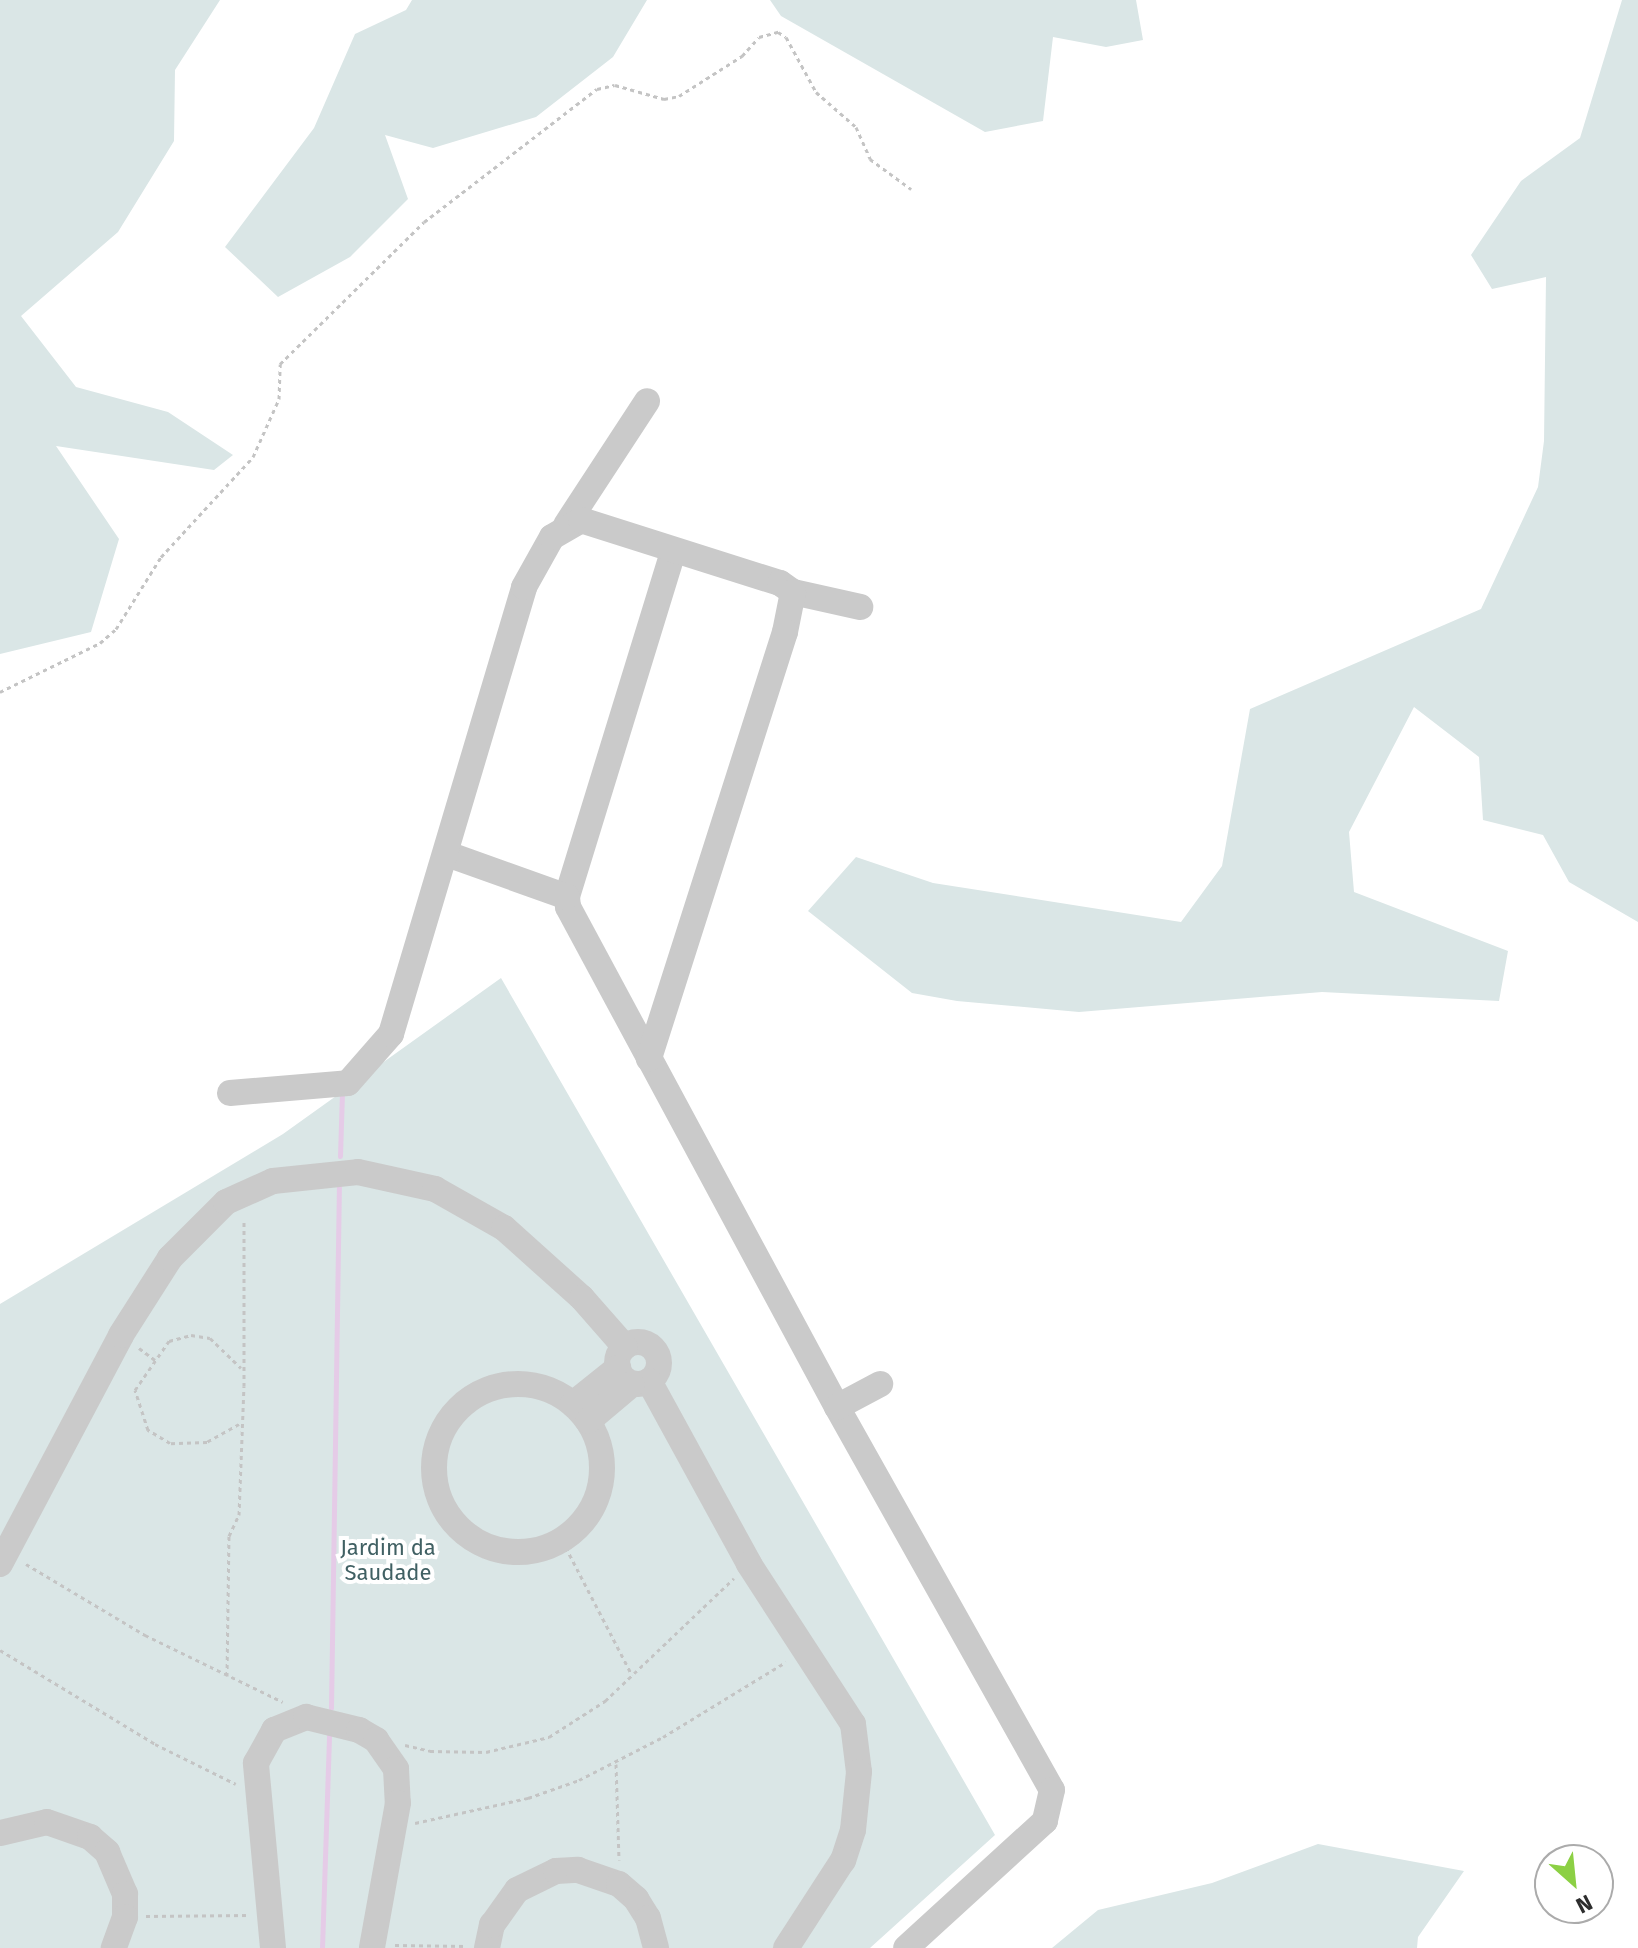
<!DOCTYPE html>
<style>
body{margin:0}
#map{position:relative;width:1638px;height:1948px;overflow:hidden;background:#fff;font-family:"Fira Sans",sans-serif}
div>[style]{position:absolute}
.green>*{inset:0;background:#dae6e6}
.stream>*{height:5px;margin:-2.5px;padding:0 2.5px;transform-origin:2.5px;border-radius:2.5px;background:#e5cbe7}
.path>*{height:3px;margin-top:-1.5px;transform-origin:0;background:repeating-linear-gradient(90deg,#c4c4c4 0 4px,transparent 0 8px)}
.minor>*{height:26px;margin:-13px;padding:0 13px;transform-origin:13px;border-radius:13px;background:#cacaca}
.minor>.ring{margin:-13px;padding:0;box-sizing:content-box;background:none;border:26px solid #cacaca;border-radius:50%}
span{translate:-50% -50%;white-space:nowrap;text-align:center;line-height:1.15;-webkit-text-stroke:8px #fff;paint-order:stroke}
.park-label{font-size:22px;color:#406063}
.north{position:absolute;left:1534px;top:1844px;width:80px;height:80px;box-sizing:border-box;background:#fff;border:2px solid #ababab;border-radius:50%;rotate:153deg;font-size:22px;font-weight:700;line-height:32px;text-align:center;color:#2d2d2d}
.north::after{content:'';display:block;margin:auto;width:28px;height:36px;background:#8cd044;clip-path:polygon(50% 0,100% 100%,50% 72%,0 100%)}
</style>
<div id="map">
<div class="green">
<div style="clip-path:polygon(0 0,220px 0,175px 70px,174px 141px,118px 232px,21px 316px,76px 387px,168px 412px,233px 455px,214px 470px,56px 446px,119px 539px,91px 632px,0 654px)"></div>
<div style="clip-path:polygon(412px 0,647px 0,613px 57px,536px 117px,433px 148px,385px 135px,408px 199px,350px 257px,278px 297px,225px 247px,314px 128px,355px 34px,406px 10px)"></div>
<div style="clip-path:polygon(770px 0,1136px 0,1143px 40px,1106px 47px,1053px 37px,1043px 121px,985px 132px,781px 16px)"></div>
<div style="clip-path:polygon(1622px 0,1638px 0,1638px 922px,1569px 882px,1543px 835px,1483px 820px,1479px 757px,1414px 707px,1349px 832px,1354px 892px,1508px 951px,1499px 1001px,1322px 992px,1079px 1012px,957px 1001px,912px 993px,808px 911px,856px 857px,933px 883px,1181px 922px,1222px 866px,1250px 709px,1481px 609px,1538px 487px,1544px 441px,1546px 277px,1492px 289px,1471px 255px,1521px 181px,1580px 138px)"></div>
<div style="clip-path:polygon(501px 978px,995px 1835px,870px 1948px,0 1948px,0 1304px,283px 1134px)"></div>
<div style="clip-path:polygon(1318px 1844px,1464px 1871px,1418px 1937px,1417px 1948px,1052px 1948px,1098px 1910px,1212px 1883px)"></div>
</div>
<div class="stream">
<div style="left:340px;top:1156px;width:63px;rotate:-88.2deg"></div>
<div style="left:331px;top:1708px;width:526px;rotate:-89.13deg"></div>
<div style="left:322px;top:1948px;width:214px;rotate:-88.1deg"></div>
</div>
<div class="path">
<div style="left:0;top:692px;width:111px;rotate:-26.1deg"></div>
<div style="left:100px;top:643px;width:21px;rotate:-41deg"></div>
<div style="left:116px;top:629px;width:85px;rotate:-58deg"></div>
<div style="left:161px;top:557px;width:136px;rotate:-47.4deg"></div>
<div style="left:253px;top:457px;width:64px;rotate:-65.9deg"></div>
<div style="left:279px;top:399px;width:35px;rotate:-88deg"></div>
<div style="left:280px;top:364px;width:202px;rotate:-44.6deg"></div>
<div style="left:424px;top:222px;width:218px;rotate:-37.6deg"></div>
<div style="left:597px;top:89px;width:18px;rotate:-13deg"></div>
<div style="left:615px;top:85px;width:51px;rotate:15.9deg"></div>
<div style="left:664px;top:99px;width:15px;rotate:-11deg"></div>
<div style="left:679px;top:96px;width:75px;rotate:-32.4deg"></div>
<div style="left:742px;top:56px;width:25px;rotate:-48deg"></div>
<div style="left:759px;top:37px;width:20px;rotate:-15deg"></div>
<div style="left:778px;top:32px;width:9px;rotate:32deg"></div>
<div style="left:786px;top:37px;width:63px;rotate:61.4deg"></div>
<div style="left:816px;top:92px;width:53px;rotate:41.2deg"></div>
<div style="left:856px;top:127px;width:35px;rotate:66deg"></div>
<div style="left:870px;top:159px;width:51px;rotate:36.2deg"></div>
<div style="left:139px;top:1348px;width:20px;rotate:37deg"></div>
<div style="left:239px;top:1424px;width:37px;rotate:151deg"></div>
<div style="left:207px;top:1442px;width:37px;rotate:178deg"></div>
<div style="left:170px;top:1443px;width:26px;rotate:-149deg"></div>
<div style="left:148px;top:1430px;width:42px;rotate:-108deg"></div>
<div style="left:135px;top:1390px;width:60px;rotate:-55.2deg"></div>
<div style="left:169px;top:1341px;width:23px;rotate:-15deg"></div>
<div style="left:191px;top:1335px;width:19px;rotate:9deg"></div>
<div style="left:210px;top:1338px;width:43px;rotate:44.1deg"></div>
<div style="left:562px;top:1540px;width:152px;rotate:62.6deg"></div>
<div style="left:26px;top:1564px;width:139px;rotate:30.8deg"></div>
<div style="left:145px;top:1635px;width:153px;rotate:25.9deg"></div>
<div style="left:0;top:1650px;width:181px;rotate:31.2deg"></div>
<div style="left:155px;top:1744px;width:90px;rotate:26.3deg"></div>
<div style="left:227px;top:1676px;width:140px;rotate:-89.2deg"></div>
<div style="left:229px;top:1536px;width:23px;rotate:-65deg"></div>
<div style="left:239px;top:1515px;width:129px;rotate:-87.8deg"></div>
<div style="left:244px;top:1386px;width:167px;rotate:-90deg"></div>
<div style="left:405px;top:1745px;width:26px;rotate:13deg"></div>
<div style="left:430px;top:1751px;width:56px;rotate:1deg"></div>
<div style="left:486px;top:1752px;width:65px;rotate:-13.4deg"></div>
<div style="left:549px;top:1737px;width:67px;rotate:-32.7deg"></div>
<div style="left:605px;top:1701px;width:178px;rotate:-43.6deg"></div>
<div style="left:616px;top:1764px;width:96px;rotate:88.2deg"></div>
<div style="left:415px;top:1823px;width:116px;rotate:-12.5deg"></div>
<div style="left:528px;top:1798px;width:54px;rotate:-19.4deg"></div>
<div style="left:579px;top:1780px;width:94px;rotate:-27.1deg"></div>
<div style="left:663px;top:1737px;width:144px;rotate:-31.4deg"></div>
<div style="left:146px;top:1916px;width:104px;rotate:-0.6deg"></div>
<div style="left:395px;top:1945px;width:72px;rotate:0.8deg"></div>
</div>
<div class="minor">
<div style="left:566px;top:525px;width:148px;rotate:-56.8deg"></div>
<div style="left:673px;top:552px;width:361px;rotate:107.1deg"></div>
<div style="left:567px;top:897px;width:10px;rotate:84deg"></div>
<div style="left:568px;top:907px;width:568px;rotate:61.72deg"></div>
<div style="left:837px;top:1407px;width:439px;rotate:60.7deg"></div>
<div style="left:1052px;top:1790px;width:32px;rotate:103deg"></div>
<div style="left:1045px;top:1821px;width:188px;rotate:137.6deg"></div>
<div style="left:793px;top:592px;width:69px;rotate:12.6deg"></div>
<div style="left:447px;top:854px;width:127px;rotate:19.7deg"></div>
<div style="left:230px;top:1093px;width:118px;rotate:-4.8deg"></div>
<div style="left:348px;top:1083px;width:65px;rotate:-48.7deg"></div>
<div style="left:391px;top:1034px;width:466px;rotate:-73.4deg"></div>
<div style="left:524px;top:587px;width:57px;rotate:-60.8deg"></div>
<div style="left:552px;top:537px;width:34px;rotate:-30deg"></div>
<div style="left:581px;top:520px;width:209px;rotate:17.6deg"></div>
<div style="left:780px;top:583px;width:16px;rotate:35deg"></div>
<div style="left:793px;top:592px;width:41px;rotate:101.3deg"></div>
<div style="left:785px;top:632px;width:448px;rotate:107.7deg"></div>
<div class="ring" style="left:617px;top:1342px;width:16px;height:16px"></div>
<div style="left:649px;top:1381px;width:209px;rotate:61.3deg"></div>
<div style="left:749px;top:1564px;width:191px;rotate:57deg"></div>
<div style="left:853px;top:1724px;width:48px;rotate:82.9deg"></div>
<div style="left:859px;top:1772px;width:58px;rotate:95.9deg"></div>
<div style="left:853px;top:1830px;width:32px;rotate:108deg"></div>
<div style="left:843px;top:1860px;width:105px;rotate:122.9deg"></div>
<div class="ring" style="left:434px;top:1384px;width:142px;height:142px"></div>
<div style="left:573px;top:1404px;width:58px;rotate:-38.7deg"></div>
<div style="left:837px;top:1407px;width:49px;rotate:-28.1deg"></div>
<div style="left:588px;top:1421px;width:57px;rotate:-40.1deg"></div>
<div style="left:0;top:1564px;width:259px;rotate:-62.1deg"></div>
<div style="left:121px;top:1335px;width:91px;rotate:-57.5deg"></div>
<div style="left:170px;top:1258px;width:79px;rotate:-45deg"></div>
<div style="left:226px;top:1202px;width:51px;rotate:-24.1deg"></div>
<div style="left:273px;top:1181px;width:85px;rotate:-6deg"></div>
<div style="left:358px;top:1172px;width:79px;rotate:12.4deg"></div>
<div style="left:435px;top:1189px;width:79px;rotate:29.5deg"></div>
<div style="left:504px;top:1228px;width:105px;rotate:41.9deg"></div>
<div style="left:582px;top:1298px;width:65px;rotate:48.7deg"></div>
<div style="left:0;top:1833px;width:48px;rotate:-13.2deg"></div>
<div style="left:47px;top:1822px;width:46px;rotate:19.2deg"></div>
<div style="left:90px;top:1837px;width:23px;rotate:41deg"></div>
<div style="left:107px;top:1852px;width:46px;rotate:66.8deg"></div>
<div style="left:125px;top:1894px;width:23px;rotate:90deg"></div>
<div style="left:125px;top:1917px;width:33px;rotate:110deg"></div>
<div style="left:273px;top:1948px;width:186px;rotate:-95.3deg"></div>
<div style="left:256px;top:1763px;width:38px;rotate:-61deg"></div>
<div style="left:274px;top:1730px;width:35px;rotate:-22deg"></div>
<div style="left:306px;top:1717px;width:55px;rotate:13.8deg"></div>
<div style="left:359px;top:1730px;width:20px;rotate:30deg"></div>
<div style="left:376px;top:1740px;width:35px;rotate:55deg"></div>
<div style="left:396px;top:1769px;width:34px;rotate:87deg"></div>
<div style="left:398px;top:1803px;width:147px;rotate:100.2deg"></div>
<div style="left:487px;top:1948px;width:24px;rotate:-78deg"></div>
<div style="left:492px;top:1925px;width:43px;rotate:-54.5deg"></div>
<div style="left:517px;top:1890px;width:43px;rotate:-26deg"></div>
<div style="left:556px;top:1871px;width:22px;rotate:-3deg"></div>
<div style="left:578px;top:1870px;width:43px;rotate:18.9deg"></div>
<div style="left:619px;top:1884px;width:23px;rotate:41deg"></div>
<div style="left:636px;top:1899px;width:22px;rotate:58deg"></div>
<div style="left:648px;top:1918px;width:31px;rotate:75deg"></div>
</div>
<div class="park-label">
<span style="left:388px;top:1560px">Jardim da<br>Saudade</span>
</div>
<div class="north">N</div>
</div>
